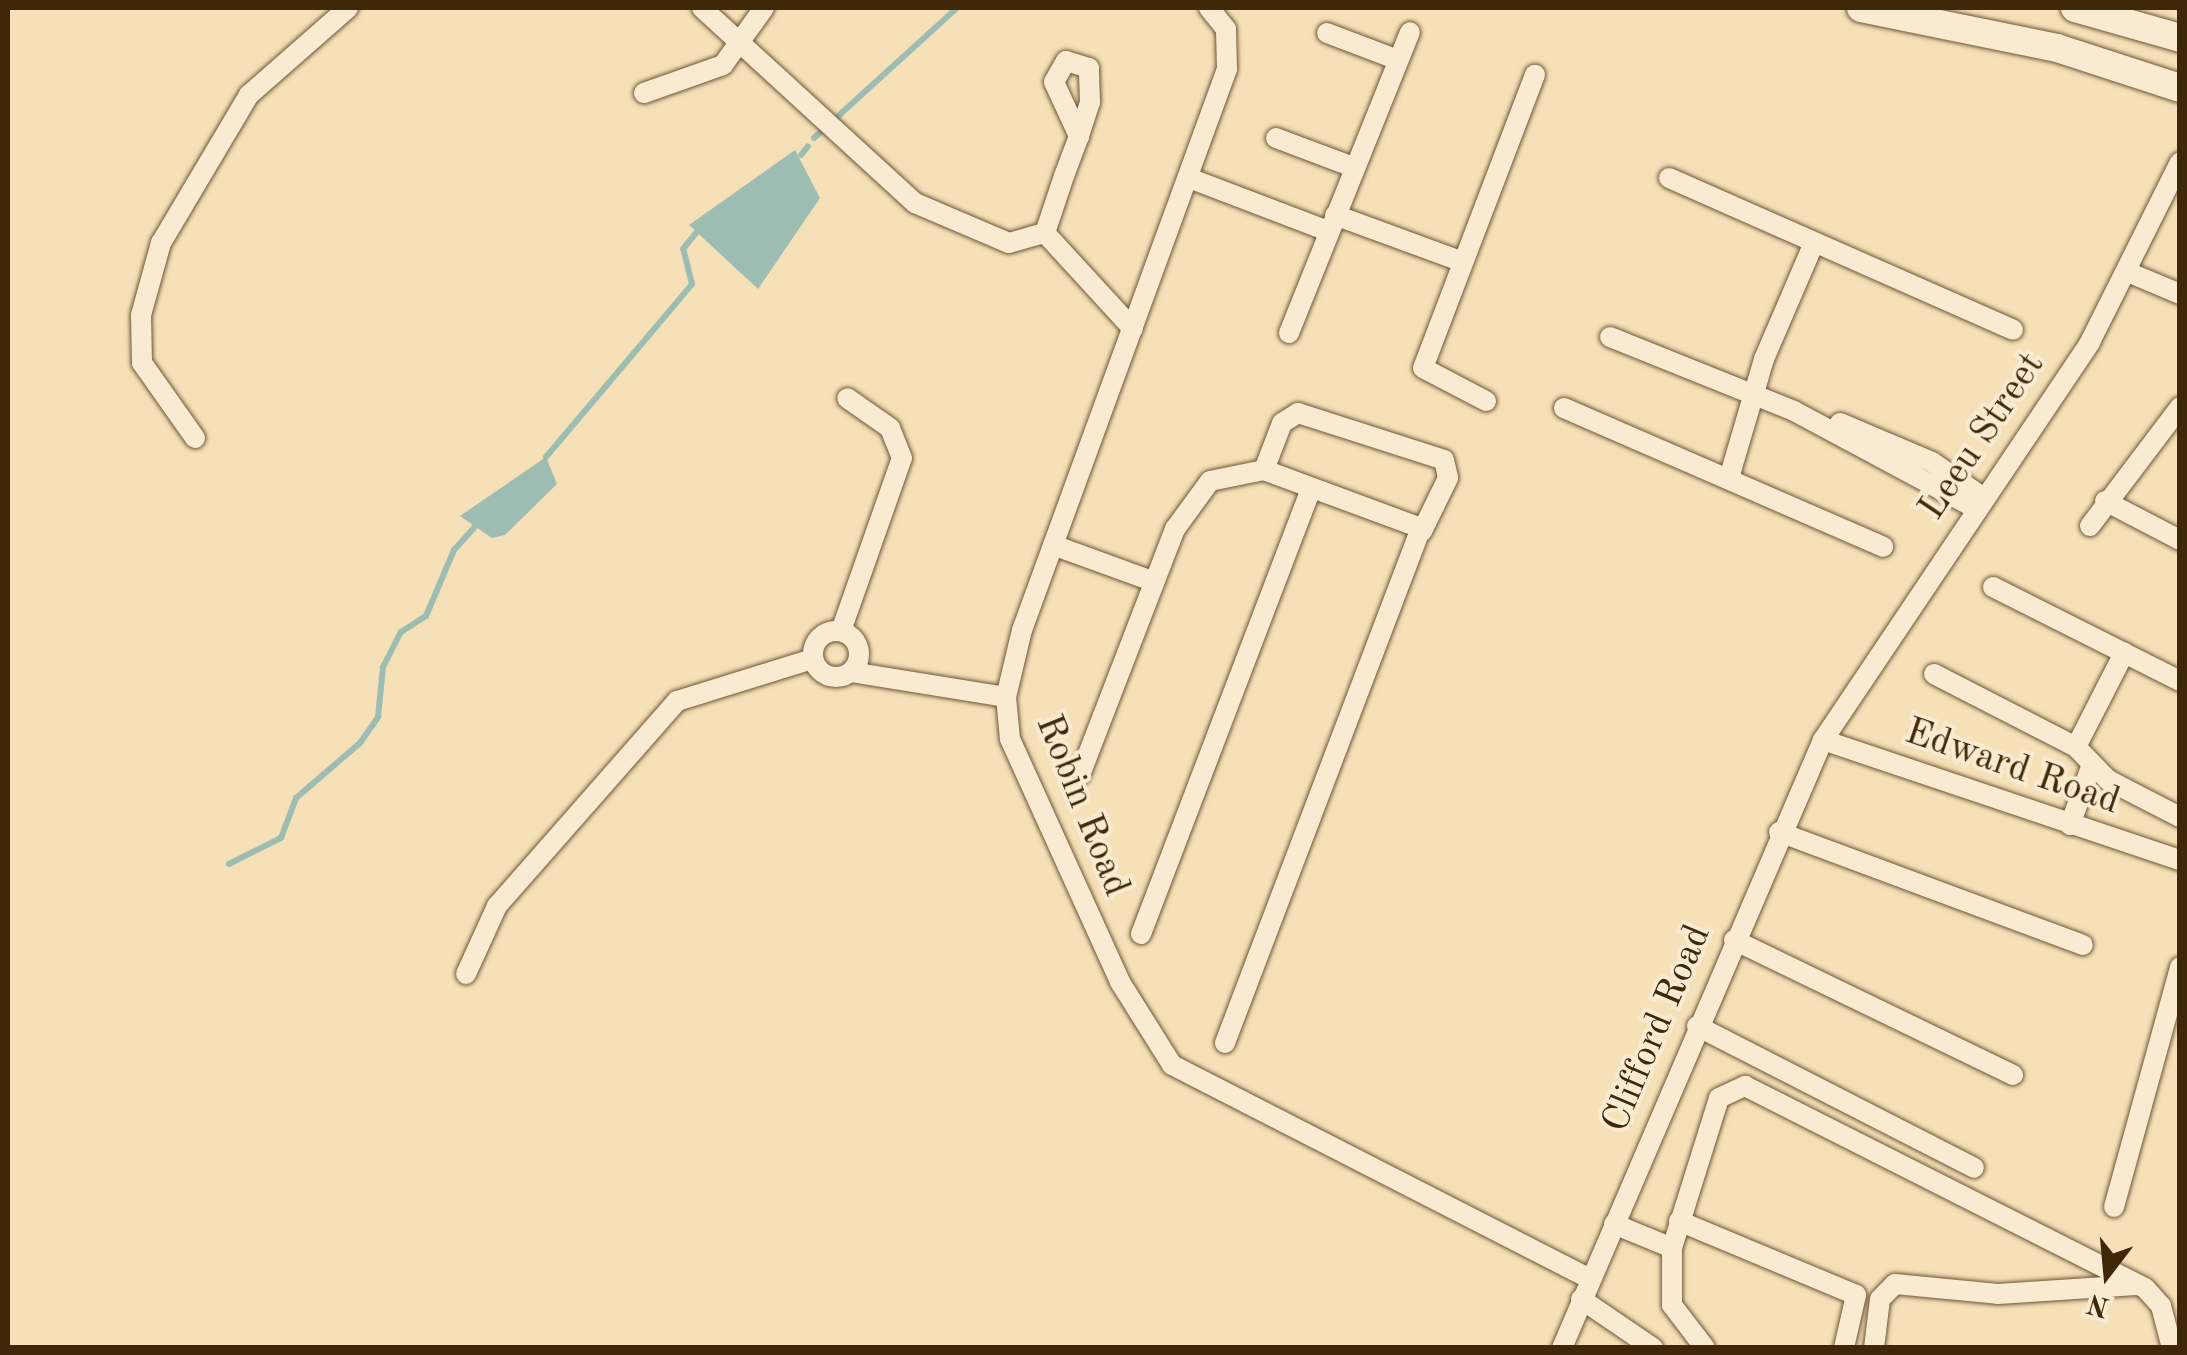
<!DOCTYPE html>
<style>
body{margin:0}
#map{position:relative;width:2187px;height:1355px;overflow:hidden;background:#f6e0b8;font-family:"Old Standard TT",serif}
div>[style]{position:absolute}
.water>*{inset:0;background:#9dbdb3}
.stream>*{height:6px;margin:-3px;padding:0 3px;transform-origin:3px;border-radius:3px;background:#9dbdb3}
.roads{filter:drop-shadow(0 0 2px #6d5634) drop-shadow(0 0 2px #6d5634)}
.minor>*{height:20px;margin:-10px;padding:0 10px;transform-origin:10px;border-radius:10px;background:#f9ebd1}
.minor>.ring{margin:-10px;padding:0;box-sizing:content-box;background:none;border:20px solid #f9ebd1;border-radius:50%}
.tertiary>*{height:28px;margin:-14px;padding:0 14px;transform-origin:14px;border-radius:14px;background:#f9ebd1}
span{translate:-50% -50%;white-space:nowrap;text-align:center;line-height:1.15;-webkit-text-stroke:8px #f9ebd1;paint-order:stroke}
.street-label{font-size:38px;color:#3f2808}
.frame{position:absolute;inset:0;border:10px solid #3f2808;pointer-events:none}
.north{position:absolute;left:2057px;top:1225px;width:100px;height:100px;-webkit-text-stroke:8px #f9ebd1;paint-order:stroke;rotate:196deg;font-size:28px;font-weight:700;line-height:40px;text-align:center;color:#3f2808}
.north::after{content:'';display:block;margin:auto;width:35px;height:45px;background:#3f2808;clip-path:polygon(50% 0,100% 100%,50% 72%,0 100%)}
</style>
<div id="map">
<div class="water">
<div style="clip-path:polygon(795px 150px,820px 198px,758px 289px,689px 225px)"></div>
<div style="clip-path:polygon(546px 457px,557px 484px,505px 535px,492px 538px,460px 516px)"></div>
</div>
<div class="stream">
<div style="left:814px;top:138px;width:193px;rotate:-42.3deg"></div>
<div style="left:801px;top:155px;width:11px;rotate:-52deg"></div>
<div style="left:546px;top:457px;width:226px;rotate:-49.8deg"></div>
<div style="left:692px;top:284px;width:36px;rotate:-104deg"></div>
<div style="left:683px;top:249px;width:22px;rotate:-51deg"></div>
<div style="left:229px;top:864px;width:58px;rotate:-26.6deg"></div>
<div style="left:281px;top:838px;width:43px;rotate:-69.4deg"></div>
<div style="left:296px;top:798px;width:84px;rotate:-40.7deg"></div>
<div style="left:360px;top:743px;width:32px;rotate:-55deg"></div>
<div style="left:378px;top:717px;width:50px;rotate:-84.3deg"></div>
<div style="left:383px;top:667px;width:39px;rotate:-63deg"></div>
<div style="left:401px;top:632px;width:30px;rotate:-33deg"></div>
<div style="left:426px;top:616px;width:72px;rotate:-67deg"></div>
<div style="left:454px;top:550px;width:31px;rotate:-48deg"></div>
</div>
<div class="roads">
<div class="minor">
<div style="left:702px;top:8px;width:289px;rotate:42.5deg"></div>
<div style="left:915px;top:203px;width:102px;rotate:23.1deg"></div>
<div style="left:1009px;top:243px;width:37px;rotate:-16deg"></div>
<div style="left:1045px;top:233px;width:60px;rotate:-71.6deg"></div>
<div style="left:1064px;top:176px;width:43px;rotate:-69.4deg"></div>
<div style="left:1079px;top:136px;width:36px;rotate:-72deg"></div>
<div style="left:1090px;top:102px;width:34px;rotate:-92deg"></div>
<div style="left:1089px;top:68px;width:24px;rotate:-163deg"></div>
<div style="left:1066px;top:61px;width:24px;rotate:120deg"></div>
<div style="left:1054px;top:82px;width:60px;rotate:65.2deg"></div>
<div style="left:1209px;top:8px;width:27px;rotate:51deg"></div>
<div style="left:1226px;top:29px;width:40px;rotate:88.6deg"></div>
<div style="left:1227px;top:69px;width:597px;rotate:110.07deg"></div>
<div style="left:1022px;top:630px;width:69px;rotate:103.4deg"></div>
<div style="left:1006px;top:697px;width:42px;rotate:84.6deg"></div>
<div style="left:1010px;top:739px;width:267px;rotate:65.6deg"></div>
<div style="left:1120px;top:982px;width:98px;rotate:57.9deg"></div>
<div style="left:1172px;top:1065px;width:470px;rotate:27.1deg"></div>
<div style="left:1327px;top:33px;width:76px;rotate:20.8deg"></div>
<div style="left:644px;top:93px;width:84px;rotate:-19.5deg"></div>
<div style="left:723px;top:65px;width:70px;rotate:-54.3deg"></div>
<div style="left:1276px;top:138px;width:82px;rotate:20.6deg"></div>
<div style="left:1189px;top:178px;width:149px;rotate:20.9deg"></div>
<div style="left:1669px;top:178px;width:376px;rotate:23.8deg"></div>
<div style="left:1335px;top:215px;width:136px;rotate:20.2deg"></div>
<div style="left:1045px;top:233px;width:130px;rotate:47.5deg"></div>
<div style="left:2130px;top:273px;width:54px;rotate:22.8deg"></div>
<div style="left:1289px;top:333px;width:324px;rotate:-68.1deg"></div>
<div style="left:1610px;top:337px;width:198px;rotate:21.9deg"></div>
<div style="left:1794px;top:411px;width:208px;rotate:28.2deg"></div>
<div style="left:1486px;top:401px;width:71px;rotate:-152.4deg"></div>
<div style="left:1423px;top:368px;width:314px;rotate:-69.1deg"></div>
<div style="left:1564px;top:408px;width:348px;rotate:23.5deg"></div>
<div style="left:1840px;top:423px;width:100px;rotate:23deg"></div>
<div style="left:1932px;top:462px;width:63px;rotate:34.7deg"></div>
<div style="left:195px;top:438px;width:92px;rotate:-125.2deg"></div>
<div style="left:142px;top:363px;width:48px;rotate:-91.2deg"></div>
<div style="left:141px;top:315px;width:75px;rotate:-74.5deg"></div>
<div style="left:161px;top:243px;width:172px;rotate:-59.3deg"></div>
<div style="left:249px;top:95px;width:132px;rotate:-41.3deg"></div>
<div style="left:1264px;top:470px;width:50px;rotate:-69deg"></div>
<div style="left:1282px;top:423px;width:19px;rotate:-32deg"></div>
<div style="left:1298px;top:413px;width:153px;rotate:17.8deg"></div>
<div style="left:1444px;top:460px;width:18px;rotate:77deg"></div>
<div style="left:1448px;top:478px;width:59px;rotate:116.1deg"></div>
<div style="left:1729px;top:478px;width:124px;rotate:-73.6deg"></div>
<div style="left:1764px;top:359px;width:126px;rotate:-66.7deg"></div>
<div style="left:2105px;top:501px;width:85px;rotate:27.5deg"></div>
<div style="left:2090px;top:526px;width:149px;rotate:-52.9deg"></div>
<div style="left:1053px;top:545px;width:105px;rotate:20deg"></div>
<div style="left:1993px;top:587px;width:209px;rotate:26.7deg"></div>
<div class="ring" style="left:813px;top:631px;width:26px;height:26px"></div>
<div style="left:841px;top:631px;width:183px;rotate:-70.6deg"></div>
<div style="left:902px;top:458px;width:32px;rotate:-112deg"></div>
<div style="left:890px;top:428px;width:52px;rotate:-145.1deg"></div>
<div style="left:851px;top:672px;width:157px;rotate:9.2deg"></div>
<div style="left:1934px;top:674px;width:160px;rotate:27.2deg"></div>
<div style="left:2076px;top:747px;width:46px;rotate:45.9deg"></div>
<div style="left:2108px;top:780px;width:81px;rotate:27.2deg"></div>
<div style="left:1823px;top:740px;width:377px;rotate:18.6deg"></div>
<div style="left:2076px;top:747px;width:106px;rotate:-62.9deg"></div>
<div style="left:1080px;top:775px;width:264px;rotate:-68.9deg"></div>
<div style="left:1175px;top:529px;width:59px;rotate:-53.9deg"></div>
<div style="left:1210px;top:481px;width:55px;rotate:-11.5deg"></div>
<div style="left:1264px;top:470px;width:167px;rotate:20.3deg"></div>
<div style="left:1421px;top:528px;width:551px;rotate:110.84deg"></div>
<div style="left:2070px;top:825px;width:62px;rotate:-70.1deg"></div>
<div style="left:1779px;top:832px;width:324px;rotate:20.4deg"></div>
<div style="left:1141px;top:934px;width:476px;rotate:-69.1deg"></div>
<div style="left:1734px;top:940px;width:310px;rotate:25.8deg"></div>
<div style="left:466px;top:974px;width:75px;rotate:-65.5deg"></div>
<div style="left:497px;top:906px;width:273px;rotate:-48.7deg"></div>
<div style="left:677px;top:701px;width:142px;rotate:-17.2deg"></div>
<div style="left:1697px;top:1026px;width:311px;rotate:27.1deg"></div>
<div style="left:2114px;top:1207px;width:249px;rotate:-74.6deg"></div>
<div style="left:1679px;top:1221px;width:192px;rotate:22.7deg"></div>
<div style="left:1856px;top:1295px;width:54px;rotate:102.8deg"></div>
<div style="left:1614px;top:1224px;width:63px;rotate:22.5deg"></div>
<div style="left:1672px;top:1248px;width:57px;rotate:90deg"></div>
<div style="left:1672px;top:1305px;width:54px;rotate:52.5deg"></div>
<div style="left:1672px;top:1248px;width:157px;rotate:-72.6deg"></div>
<div style="left:1719px;top:1098px;width:29px;rotate:-25deg"></div>
<div style="left:1745px;top:1086px;width:448px;rotate:26.8deg"></div>
<div style="left:2145px;top:1288px;width:24px;rotate:48deg"></div>
<div style="left:2161px;top:1306px;width:43px;rotate:75.3deg"></div>
<div style="left:1581px;top:1299px;width:87px;rotate:34.2deg"></div>
<div style="left:1562px;top:1348px;width:662px;rotate:-66.77deg"></div>
<div style="left:1823px;top:740px;width:479px;rotate:-56.1deg"></div>
<div style="left:2090px;top:342px;width:201px;rotate:-63.4deg"></div>
<div style="left:1874px;top:1348px;width:49px;rotate:-83deg"></div>
<div style="left:1880px;top:1299px;width:21px;rotate:-45deg"></div>
<div style="left:1895px;top:1284px;width:103px;rotate:5.5deg"></div>
<div style="left:1998px;top:1294px;width:138px;rotate:-3.7deg"></div>
</div>
<div class="tertiary">
<div style="left:1861px;top:8px;width:200px;rotate:11.5deg"></div>
<div style="left:2057px;top:48px;width:129px;rotate:18deg"></div>
<div style="left:2075px;top:8px;width:109px;rotate:15.9deg"></div>
</div>
</div>
<div class="street-label">
<span style="left:1983px;top:437px;rotate:-56deg">Leeu Street</span>
<span style="left:2012px;top:768px;rotate:19deg">Edward Road</span>
<span style="left:1081px;top:806px;rotate:68deg">Robin Road</span>
<span style="left:1658px;top:1029px;rotate:-67deg">Clifford Road</span>
</div>
<div class="frame"></div>
<div class="north">N</div>
</div>
